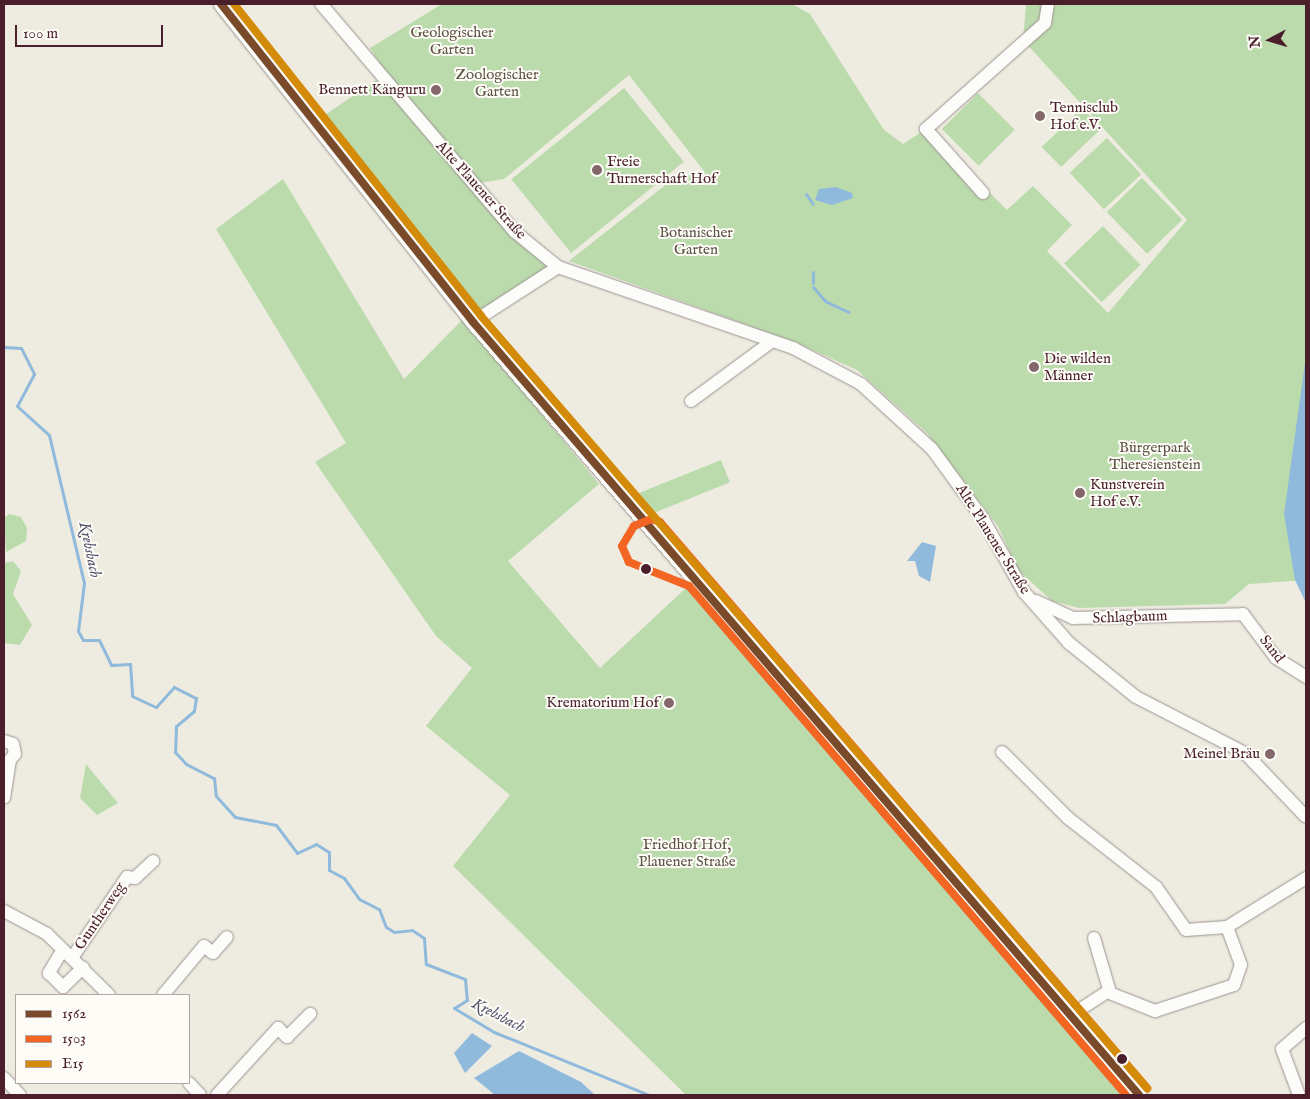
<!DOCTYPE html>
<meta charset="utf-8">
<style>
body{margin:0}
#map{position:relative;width:1310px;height:1099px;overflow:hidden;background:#eeece1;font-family:"IM FELL English",serif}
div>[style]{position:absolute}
.green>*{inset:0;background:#bbdbad;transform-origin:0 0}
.water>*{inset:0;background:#90badb}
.stream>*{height:3px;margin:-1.5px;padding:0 1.5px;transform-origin:1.5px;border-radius:1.5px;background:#90badb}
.roads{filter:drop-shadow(0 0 1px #9c9390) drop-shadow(0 0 1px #9c9390)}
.minor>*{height:12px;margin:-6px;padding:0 6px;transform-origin:6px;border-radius:6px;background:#fcfcfa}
.major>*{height:15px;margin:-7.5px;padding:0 7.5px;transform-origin:7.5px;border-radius:7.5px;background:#fcfcfa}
.bus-1>*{height:8px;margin:-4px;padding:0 4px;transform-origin:4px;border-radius:4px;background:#7a4b2a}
.bus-2>*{height:8px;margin:-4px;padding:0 4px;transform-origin:4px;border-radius:4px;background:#f26522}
.bus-3>*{height:8px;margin:-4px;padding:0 4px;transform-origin:4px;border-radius:4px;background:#d48b09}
.dots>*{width:14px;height:14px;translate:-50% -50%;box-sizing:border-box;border:2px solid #fdfcf7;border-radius:50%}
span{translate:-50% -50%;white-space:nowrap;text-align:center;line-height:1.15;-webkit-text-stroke:4px #fdfcf7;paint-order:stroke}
.park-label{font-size:15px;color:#5f5345}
.poi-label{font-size:15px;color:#4a1f2b}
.right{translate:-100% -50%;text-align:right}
.left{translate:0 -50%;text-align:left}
.street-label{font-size:15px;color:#4a1f2b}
.water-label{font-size:16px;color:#565571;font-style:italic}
.frame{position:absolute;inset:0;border:5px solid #4a1f2b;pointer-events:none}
.legend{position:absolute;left:15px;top:994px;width:175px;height:90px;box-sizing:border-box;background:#fdfcf7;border:1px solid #b5a4a5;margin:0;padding:6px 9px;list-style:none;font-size:15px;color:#4a1f2b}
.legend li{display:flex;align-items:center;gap:10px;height:25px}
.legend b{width:25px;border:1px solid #b5a4a5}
.north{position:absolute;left:1245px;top:15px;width:50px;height:50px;-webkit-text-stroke:4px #fdfcf7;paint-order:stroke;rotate:264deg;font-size:14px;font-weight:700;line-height:20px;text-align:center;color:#4a1f2b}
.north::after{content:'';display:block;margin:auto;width:18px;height:22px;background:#4a1f2b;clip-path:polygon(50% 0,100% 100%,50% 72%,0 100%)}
.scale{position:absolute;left:15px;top:25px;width:148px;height:22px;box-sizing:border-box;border:2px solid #4a1f2b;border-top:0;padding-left:6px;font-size:15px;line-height:18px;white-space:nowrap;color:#4a1f2b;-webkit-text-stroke:4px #fdfcf7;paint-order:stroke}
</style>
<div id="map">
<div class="green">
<div style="clip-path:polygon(442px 4px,792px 4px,810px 14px,884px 130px,903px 144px,926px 129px,1007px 210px,1033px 186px,1072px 225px,1047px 251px,1108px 313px,1187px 220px,1023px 40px,1026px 4px,1306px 4px,1306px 580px,1249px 584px,1225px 604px,1079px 608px,1052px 601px,1018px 570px,998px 526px,927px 433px,857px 370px,795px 342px,569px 261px,673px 179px,704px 171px,629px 75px,504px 179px,479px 183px,392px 82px,370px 48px)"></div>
<div style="clip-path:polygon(376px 80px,548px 268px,476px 316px,319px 119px)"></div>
<div style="left:624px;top:88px;width:95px;height:145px;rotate:51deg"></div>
<div style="left:978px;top:93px;width:52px;height:51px;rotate:45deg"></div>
<div style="left:1082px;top:108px;width:28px;height:56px;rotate:46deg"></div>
<div style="left:1107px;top:138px;width:50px;height:51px;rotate:47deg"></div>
<div style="left:1142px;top:178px;width:58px;height:49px;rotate:46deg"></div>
<div style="clip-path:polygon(283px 179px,404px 379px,463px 319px,599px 484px,508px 561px,600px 668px,687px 587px,1129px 1095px,686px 1095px,453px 866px,510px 795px,426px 726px,472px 668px,436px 636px,315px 462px,346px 443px,216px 229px)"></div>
<div style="left:1103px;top:226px;width:54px;height:54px;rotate:46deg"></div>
<div style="left:721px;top:460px;width:24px;height:91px;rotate:68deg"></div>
<div style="clip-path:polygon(9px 514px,21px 517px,27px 528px,26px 541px,6px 552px,4px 518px)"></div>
<div style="clip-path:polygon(13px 561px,21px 571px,13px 594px,32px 625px,20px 645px,4px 643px,4px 563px)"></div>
<div style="clip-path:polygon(86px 764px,118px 803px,97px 815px,80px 798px)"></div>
</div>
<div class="water">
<div style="clip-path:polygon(836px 187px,852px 193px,853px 198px,832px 205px,815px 200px,819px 189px)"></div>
<div style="clip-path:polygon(1306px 356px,1306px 603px,1295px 580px,1284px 514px)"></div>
<div style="clip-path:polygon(922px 542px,936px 546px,930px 582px,919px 576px,915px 561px,907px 561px)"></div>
<div style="clip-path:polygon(472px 1033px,492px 1046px,465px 1073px,454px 1053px)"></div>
<div style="clip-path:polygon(519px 1051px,581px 1082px,595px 1095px,495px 1095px,474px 1078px)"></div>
</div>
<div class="stream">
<div style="left:806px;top:194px;width:12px;rotate:55deg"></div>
<div style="left:813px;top:283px;width:11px;rotate:-90deg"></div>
<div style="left:813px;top:287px;width:18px;rotate:49deg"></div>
<div style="left:825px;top:301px;width:26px;rotate:25deg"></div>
<div style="left:4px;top:347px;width:17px;rotate:3deg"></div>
<div style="left:21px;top:348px;width:29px;rotate:63deg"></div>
<div style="left:34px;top:374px;width:36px;rotate:118deg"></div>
<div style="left:17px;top:406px;width:43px;rotate:42.2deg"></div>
<div style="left:49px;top:435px;width:152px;rotate:76.7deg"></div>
<div style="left:84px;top:583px;width:48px;rotate:97.1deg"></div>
<div style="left:78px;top:631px;width:10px;rotate:61deg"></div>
<div style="left:83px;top:640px;width:16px"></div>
<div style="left:99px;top:640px;width:28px;rotate:64deg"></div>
<div style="left:111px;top:665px;width:19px;rotate:-3deg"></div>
<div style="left:130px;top:664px;width:32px;rotate:86deg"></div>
<div style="left:132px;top:696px;width:26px;rotate:25deg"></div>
<div style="left:156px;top:707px;width:27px;rotate:-48deg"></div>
<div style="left:174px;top:687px;width:25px;rotate:27deg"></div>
<div style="left:196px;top:698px;width:13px;rotate:99deg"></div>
<div style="left:194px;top:711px;width:23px;rotate:140deg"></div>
<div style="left:176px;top:726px;width:26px;rotate:92deg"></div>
<div style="left:175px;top:752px;width:16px;rotate:47deg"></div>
<div style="left:186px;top:764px;width:31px;rotate:27deg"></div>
<div style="left:214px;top:778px;width:18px;rotate:84deg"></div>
<div style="left:216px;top:796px;width:28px;rotate:48deg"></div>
<div style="left:235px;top:817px;width:42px;rotate:11deg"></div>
<div style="left:276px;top:825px;width:35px;rotate:53deg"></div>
<div style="left:297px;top:853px;width:21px;rotate:-25deg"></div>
<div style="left:316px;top:844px;width:15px;rotate:32deg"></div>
<div style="left:329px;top:852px;width:18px;rotate:90deg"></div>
<div style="left:329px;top:870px;width:17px;rotate:28deg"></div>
<div style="left:344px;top:878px;width:26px;rotate:54deg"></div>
<div style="left:359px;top:899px;width:22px;rotate:27deg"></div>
<div style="left:379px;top:909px;width:19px;rotate:69deg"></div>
<div style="left:386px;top:927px;width:9px;rotate:32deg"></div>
<div style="left:394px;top:932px;width:18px;rotate:-6deg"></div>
<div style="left:412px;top:930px;width:14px;rotate:34deg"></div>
<div style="left:424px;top:938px;width:26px;rotate:86deg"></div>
<div style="left:426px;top:964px;width:42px;rotate:21deg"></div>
<div style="left:465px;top:979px;width:21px;rotate:85deg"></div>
<div style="left:467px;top:1000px;width:15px;rotate:148deg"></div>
<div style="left:454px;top:1008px;width:47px;rotate:31deg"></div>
<div style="left:494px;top:1032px;width:167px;rotate:22.1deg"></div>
</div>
<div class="roads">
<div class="minor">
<div style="left:321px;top:4px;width:299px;rotate:49.6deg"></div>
<div style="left:515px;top:232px;width:55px;rotate:39.1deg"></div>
<div style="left:558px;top:267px;width:249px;rotate:19deg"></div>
<div style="left:793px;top:348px;width:77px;rotate:27.9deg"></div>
<div style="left:861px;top:384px;width:96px;rotate:42.5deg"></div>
<div style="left:932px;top:449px;width:87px;rotate:53.9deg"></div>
<div style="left:983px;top:519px;width:84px;rotate:60.7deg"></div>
<div style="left:1024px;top:592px;width:68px;rotate:48.6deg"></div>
<div style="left:1069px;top:643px;width:86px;rotate:38.9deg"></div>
<div style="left:1136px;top:697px;width:123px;rotate:27.2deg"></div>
<div style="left:1245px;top:753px;width:88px;rotate:46.4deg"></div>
<div style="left:983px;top:193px;width:86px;rotate:-131.7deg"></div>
<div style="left:926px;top:129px;width:159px;rotate:-41.7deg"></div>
<div style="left:1045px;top:23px;width:19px;rotate:-81deg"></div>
<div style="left:473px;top:322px;width:101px;rotate:-32.9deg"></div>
<div style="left:691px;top:401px;width:99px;rotate:-36.4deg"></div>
<div style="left:1036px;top:601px;width:41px;rotate:24.7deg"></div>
<div style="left:1073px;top:618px;width:170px;rotate:-1.3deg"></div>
<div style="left:1243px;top:614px;width:55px;rotate:53.1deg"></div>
<div style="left:1276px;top:658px;width:36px;rotate:32deg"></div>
<div style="left:4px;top:741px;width:9px;rotate:18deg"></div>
<div style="left:13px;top:744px;width:10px;rotate:79deg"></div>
<div style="left:15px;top:754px;width:8px;rotate:130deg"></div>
<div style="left:10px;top:760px;width:38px;rotate:99deg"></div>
<div style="left:1002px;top:752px;width:93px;rotate:45deg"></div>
<div style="left:1068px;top:818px;width:112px;rotate:38.1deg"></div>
<div style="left:1156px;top:887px;width:52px;rotate:55.1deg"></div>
<div style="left:1186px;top:930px;width:41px;rotate:-4.2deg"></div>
<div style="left:1227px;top:927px;width:93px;rotate:-31.8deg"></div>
<div style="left:4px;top:911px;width:49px;rotate:28.1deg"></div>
<div style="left:47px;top:934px;width:87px;rotate:44.5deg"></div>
<div style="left:1094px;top:938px;width:56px;rotate:73.5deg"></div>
<div style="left:62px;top:951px;width:26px;rotate:121deg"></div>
<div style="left:49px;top:973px;width:20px;rotate:45deg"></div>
<div style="left:63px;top:987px;width:28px;rotate:-44deg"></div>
<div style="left:72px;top:958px;width:98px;rotate:-55.8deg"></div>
<div style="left:127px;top:877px;width:8px;rotate:7deg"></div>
<div style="left:135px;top:878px;width:25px;rotate:-43deg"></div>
<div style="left:163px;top:995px;width:64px;rotate:-50.1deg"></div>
<div style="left:204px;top:946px;width:11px;rotate:38deg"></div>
<div style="left:213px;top:953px;width:21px;rotate:-49deg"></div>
<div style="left:1070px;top:1016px;width:44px;rotate:-33deg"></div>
<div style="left:1107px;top:992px;width:52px;rotate:21.6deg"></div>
<div style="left:1155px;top:1011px;width:83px;rotate:-18.2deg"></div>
<div style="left:1234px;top:985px;width:21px;rotate:-71deg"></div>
<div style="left:1241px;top:965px;width:40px;rotate:-110.2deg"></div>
<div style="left:4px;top:1078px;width:23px;rotate:47deg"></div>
<div style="left:189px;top:1083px;width:16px;rotate:47deg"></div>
<div style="left:217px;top:1095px;width:91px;rotate:-47.7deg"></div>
<div style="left:278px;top:1028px;width:13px;rotate:45deg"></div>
<div style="left:287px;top:1037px;width:33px;rotate:-45deg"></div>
<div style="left:1299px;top:1095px;width:49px;rotate:-110.3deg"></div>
<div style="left:1282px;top:1049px;width:32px;rotate:-41deg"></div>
</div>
<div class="major">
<div style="left:221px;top:4px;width:406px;rotate:51.6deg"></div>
<div style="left:473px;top:322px;width:1020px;rotate:49.25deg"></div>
</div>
</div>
<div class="bus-1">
<div style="left:221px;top:4px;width:406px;rotate:51.6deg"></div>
<div style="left:473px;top:322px;width:1020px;rotate:49.25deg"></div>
</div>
<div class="bus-2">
<div style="left:1126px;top:1095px;width:671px;rotate:-130.65deg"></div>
<div style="left:689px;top:586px;width:65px;rotate:-158.2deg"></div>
<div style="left:629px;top:562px;width:17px;rotate:-114deg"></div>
<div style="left:622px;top:546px;width:23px;rotate:-59deg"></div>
<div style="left:634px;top:526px;width:18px;rotate:-22deg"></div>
<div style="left:651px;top:519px;width:9px;rotate:18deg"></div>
<div style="left:660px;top:522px;width:747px;rotate:49.29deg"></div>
</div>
<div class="bus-3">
<div style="left:234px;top:4px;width:398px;rotate:51.6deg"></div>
<div style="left:481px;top:316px;width:1020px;rotate:49.22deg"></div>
</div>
<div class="dots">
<div style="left:436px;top:90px;background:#83676b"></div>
<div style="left:1040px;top:116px;background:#83676b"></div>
<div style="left:597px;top:170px;background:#83676b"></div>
<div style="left:1034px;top:367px;background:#83676b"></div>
<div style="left:1080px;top:493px;background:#83676b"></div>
<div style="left:646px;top:569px;background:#4a1f2b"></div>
<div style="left:669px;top:703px;background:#83676b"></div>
<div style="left:1270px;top:754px;background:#83676b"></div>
<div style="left:1122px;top:1059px;background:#4a1f2b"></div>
</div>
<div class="park-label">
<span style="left:452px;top:41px">Geologischer<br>Garten</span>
<span style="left:497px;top:83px">Zoologischer<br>Garten</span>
<span style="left:696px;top:241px">Botanischer<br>Garten</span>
<span style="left:1155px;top:456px">Bürgerpark<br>Theresienstein</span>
<span style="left:687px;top:853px">Friedhof Hof,<br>Plauener Straße</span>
</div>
<div class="poi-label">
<span class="right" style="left:426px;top:90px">Bennett Känguru</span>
<span class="left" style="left:1050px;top:116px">Tennisclub<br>Hof e.V.</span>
<span class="left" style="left:607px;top:170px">Freie<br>Turnerschaft Hof</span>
<span class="left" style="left:1044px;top:367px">Die wilden<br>Männer</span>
<span class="left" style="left:1090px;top:493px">Kunstverein<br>Hof e.V.</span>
<span class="right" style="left:659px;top:703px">Krematorium Hof</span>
<span class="right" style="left:1260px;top:754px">Meinel Bräu</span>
</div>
<div class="street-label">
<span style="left:481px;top:190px;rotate:48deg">Alte Plauener Straße</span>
<span style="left:993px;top:539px;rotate:58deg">Alte Plauener Straße</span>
<span style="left:1130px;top:617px;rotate:-2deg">Schlagbaum</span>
<span style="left:1272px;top:649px;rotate:52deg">Sand</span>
<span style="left:100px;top:916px;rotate:-56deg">Guntherweg</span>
</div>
<div class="water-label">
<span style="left:89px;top:550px;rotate:78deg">Krebsbach</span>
<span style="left:498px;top:1016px;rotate:27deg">Krebsbach</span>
</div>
<div class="frame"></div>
<ul class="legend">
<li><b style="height:6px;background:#7a4b2a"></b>1562</li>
<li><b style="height:6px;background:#f26522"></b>1503</li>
<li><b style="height:6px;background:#d48b09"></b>E15</li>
</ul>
<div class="north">N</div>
<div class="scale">100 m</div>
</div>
